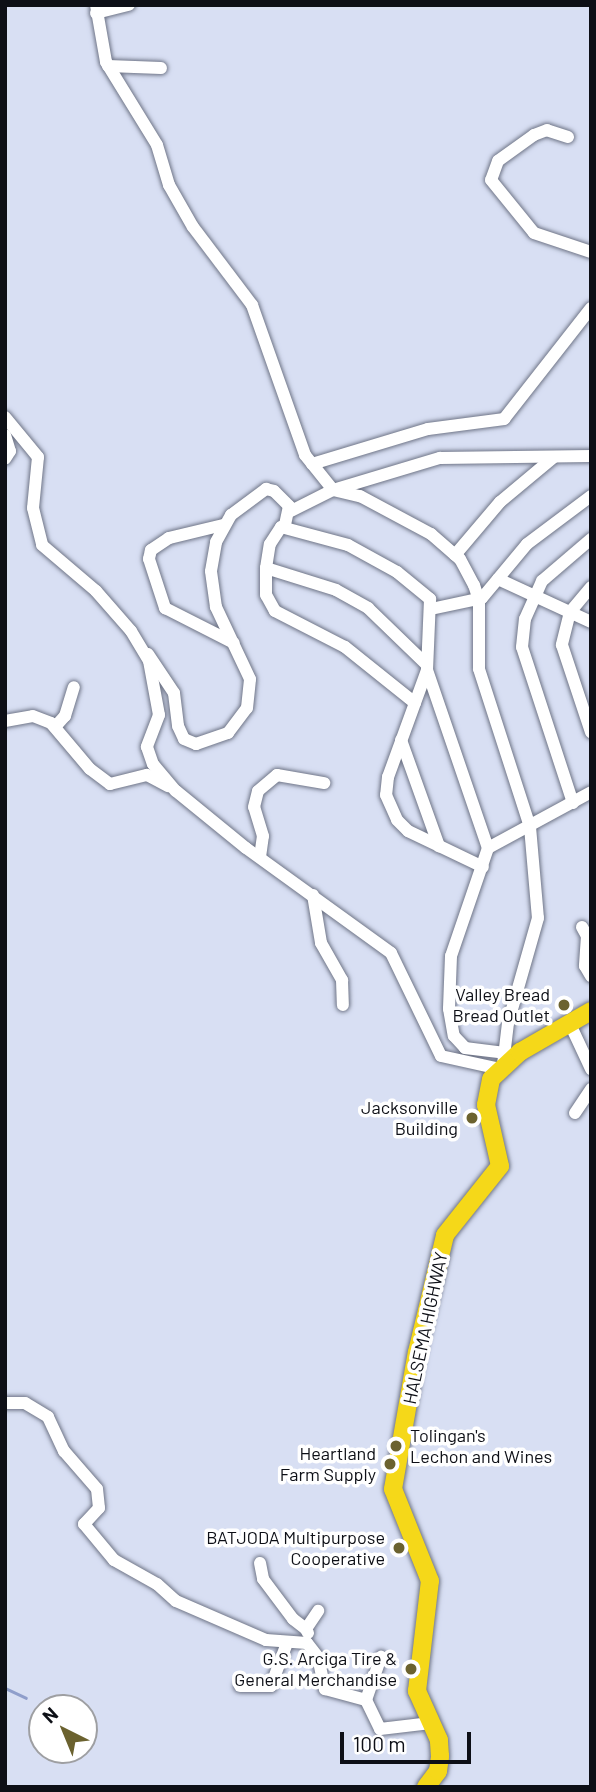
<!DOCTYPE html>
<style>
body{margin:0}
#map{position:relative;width:596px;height:1792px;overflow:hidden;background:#d8dff3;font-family:Barlow,sans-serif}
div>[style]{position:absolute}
.stream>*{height:2.5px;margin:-1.25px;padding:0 1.25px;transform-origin:1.25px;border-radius:1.25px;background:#8f9ecb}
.roads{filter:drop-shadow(0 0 2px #6f7587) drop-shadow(0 0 2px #6f7587)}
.minor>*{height:12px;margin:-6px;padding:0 6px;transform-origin:6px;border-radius:6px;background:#fff}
.highway>*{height:18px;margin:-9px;padding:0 9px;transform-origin:9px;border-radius:9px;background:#f5d819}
.dots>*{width:19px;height:19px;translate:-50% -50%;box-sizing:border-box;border:4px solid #fff;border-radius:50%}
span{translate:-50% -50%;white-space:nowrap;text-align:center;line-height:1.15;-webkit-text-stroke:7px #fff;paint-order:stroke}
.poi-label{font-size:18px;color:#0d0f16}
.right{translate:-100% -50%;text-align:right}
.left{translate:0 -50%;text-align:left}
.street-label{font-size:18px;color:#0d0f16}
.frame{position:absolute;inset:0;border:7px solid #0d0f16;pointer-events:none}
.north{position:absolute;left:28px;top:1694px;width:70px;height:70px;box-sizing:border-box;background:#fff;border:2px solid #9e9fa2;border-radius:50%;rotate:317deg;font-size:19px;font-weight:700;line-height:28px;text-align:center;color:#0d0f16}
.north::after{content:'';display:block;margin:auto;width:24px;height:32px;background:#6b622f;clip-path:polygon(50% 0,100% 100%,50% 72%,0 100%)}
.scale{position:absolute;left:340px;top:1732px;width:131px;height:32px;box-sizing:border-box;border:4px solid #0d0f16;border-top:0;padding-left:9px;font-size:21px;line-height:24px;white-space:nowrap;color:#0d0f16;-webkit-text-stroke:5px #fff;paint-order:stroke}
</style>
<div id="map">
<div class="stream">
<div style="left:5px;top:1688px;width:23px;rotate:25deg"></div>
</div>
<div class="roads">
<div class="minor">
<div style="left:96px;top:5px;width:58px;rotate:80deg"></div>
<div style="left:106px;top:62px;width:97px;rotate:58.4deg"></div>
<div style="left:157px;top:145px;width:42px;rotate:73.3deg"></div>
<div style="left:169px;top:185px;width:48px;rotate:60.3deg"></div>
<div style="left:193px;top:227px;width:98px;rotate:52.9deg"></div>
<div style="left:252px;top:305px;width:159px;rotate:70.5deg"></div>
<div style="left:305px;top:455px;width:45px;rotate:51.3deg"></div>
<div style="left:333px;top:490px;width:28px;rotate:13deg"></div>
<div style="left:360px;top:496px;width:81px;rotate:28.2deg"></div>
<div style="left:431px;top:534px;width:38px;rotate:41deg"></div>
<div style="left:460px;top:559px;width:30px;rotate:62deg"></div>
<div style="left:474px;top:585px;width:16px;rotate:72deg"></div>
<div style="left:479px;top:600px;width:69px;rotate:90deg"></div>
<div style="left:479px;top:669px;width:166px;rotate:72.1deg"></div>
<div style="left:530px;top:827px;width:91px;rotate:85deg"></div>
<div style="left:538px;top:918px;width:109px;rotate:105.9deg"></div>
<div style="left:508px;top:1023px;width:42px;rotate:96.8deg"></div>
<div style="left:96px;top:13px;width:34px;rotate:-14deg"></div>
<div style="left:108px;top:66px;width:53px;rotate:2.2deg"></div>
<div style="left:568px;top:137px;width:22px;rotate:-162deg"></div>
<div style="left:547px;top:130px;width:14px;rotate:159deg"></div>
<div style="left:534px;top:135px;width:44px;rotate:144.2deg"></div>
<div style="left:498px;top:161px;width:20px;rotate:110deg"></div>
<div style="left:491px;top:180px;width:68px;rotate:50.9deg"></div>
<div style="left:534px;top:233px;width:60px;rotate:18.4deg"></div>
<div style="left:5px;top:417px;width:52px;rotate:50.5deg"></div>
<div style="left:38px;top:457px;width:51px;rotate:95.6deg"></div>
<div style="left:33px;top:508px;width:38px;rotate:76deg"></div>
<div style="left:42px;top:545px;width:71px;rotate:40.4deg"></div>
<div style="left:96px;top:591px;width:53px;rotate:48.8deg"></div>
<div style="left:131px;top:631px;width:35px;rotate:59deg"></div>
<div style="left:149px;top:661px;width:55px;rotate:79.5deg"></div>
<div style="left:159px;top:715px;width:34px;rotate:111deg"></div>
<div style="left:147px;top:747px;width:18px;rotate:71deg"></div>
<div style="left:153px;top:764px;width:35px;rotate:50deg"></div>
<div style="left:176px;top:791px;width:90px;rotate:39.2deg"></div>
<div style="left:246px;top:848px;width:179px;rotate:35.9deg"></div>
<div style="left:391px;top:953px;width:114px;rotate:64.1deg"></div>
<div style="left:441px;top:1056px;width:60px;rotate:12.4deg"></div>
<div style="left:5px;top:435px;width:17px;rotate:73deg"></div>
<div style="left:10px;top:451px;width:9px;rotate:122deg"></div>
<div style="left:312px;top:464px;width:121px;rotate:-16.8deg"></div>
<div style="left:428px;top:429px;width:77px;rotate:-7.5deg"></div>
<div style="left:504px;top:419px;width:141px;rotate:-51.9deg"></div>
<div style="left:291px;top:511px;width:47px;rotate:-26.6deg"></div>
<div style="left:333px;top:490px;width:112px;rotate:-16.7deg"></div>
<div style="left:440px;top:458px;width:151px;rotate:-0.8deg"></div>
<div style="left:223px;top:525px;width:56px;rotate:166.5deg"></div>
<div style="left:169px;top:538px;width:22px;rotate:146deg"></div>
<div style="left:151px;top:550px;width:9px;rotate:103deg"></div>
<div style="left:149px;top:559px;width:52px;rotate:71.9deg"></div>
<div style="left:165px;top:608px;width:77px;rotate:26.9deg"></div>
<div style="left:455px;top:555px;width:70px;rotate:-49.7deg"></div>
<div style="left:500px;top:502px;width:70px;rotate:-39.8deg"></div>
<div style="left:266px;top:568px;width:73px;rotate:17.4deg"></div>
<div style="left:336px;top:590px;width:37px;rotate:29deg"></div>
<div style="left:368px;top:608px;width:82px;rotate:44deg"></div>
<div style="left:498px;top:579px;width:102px;rotate:24.8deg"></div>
<div style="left:591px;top:587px;width:33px;rotate:130deg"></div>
<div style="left:570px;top:612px;width:34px;rotate:104deg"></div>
<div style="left:562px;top:645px;width:92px;rotate:71.6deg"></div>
<div style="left:431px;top:609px;width:52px;rotate:-12.2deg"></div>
<div style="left:482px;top:598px;width:70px;rotate:-50.2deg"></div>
<div style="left:527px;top:544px;width:80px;rotate:-36.9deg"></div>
<div style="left:148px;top:654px;width:47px;rotate:56.3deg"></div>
<div style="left:174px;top:693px;width:33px;rotate:83deg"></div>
<div style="left:178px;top:726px;width:14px;rotate:65deg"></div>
<div style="left:184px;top:739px;width:13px;rotate:23deg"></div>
<div style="left:196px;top:744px;width:34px;rotate:-19deg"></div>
<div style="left:228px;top:733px;width:31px;rotate:-53deg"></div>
<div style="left:247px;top:708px;width:29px;rotate:-84deg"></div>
<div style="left:250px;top:679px;width:80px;rotate:-115.3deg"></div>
<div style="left:216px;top:607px;width:36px;rotate:-98deg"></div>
<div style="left:211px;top:571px;width:29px;rotate:-80deg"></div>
<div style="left:216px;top:542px;width:31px;rotate:-61deg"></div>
<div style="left:231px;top:515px;width:44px;rotate:-36.6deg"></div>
<div style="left:266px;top:489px;width:8px;rotate:14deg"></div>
<div style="left:274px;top:491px;width:21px;rotate:45deg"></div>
<div style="left:289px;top:506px;width:19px;rotate:102deg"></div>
<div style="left:427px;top:670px;width:114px;rotate:110deg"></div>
<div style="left:388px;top:777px;width:18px;rotate:96deg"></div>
<div style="left:386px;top:795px;width:27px;rotate:66deg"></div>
<div style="left:397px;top:820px;width:16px;rotate:45deg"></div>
<div style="left:408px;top:831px;width:83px;rotate:25.6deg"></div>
<div style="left:415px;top:703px;width:90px;rotate:-141.3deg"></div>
<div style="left:345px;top:647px;width:79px;rotate:-152.8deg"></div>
<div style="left:275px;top:611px;width:18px;rotate:-119deg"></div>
<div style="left:266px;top:595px;width:27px;rotate:-90deg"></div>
<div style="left:266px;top:568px;width:24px;rotate:-81deg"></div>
<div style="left:270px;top:544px;width:20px;rotate:-57deg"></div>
<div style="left:281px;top:527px;width:69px;rotate:15deg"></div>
<div style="left:348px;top:545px;width:56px;rotate:28.9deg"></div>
<div style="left:397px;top:572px;width:43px;rotate:39.3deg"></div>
<div style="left:430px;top:599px;width:71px;rotate:92.4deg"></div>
<div style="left:427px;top:670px;width:188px;rotate:71.1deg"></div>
<div style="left:488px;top:848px;width:114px;rotate:108.9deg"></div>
<div style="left:451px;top:956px;width:53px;rotate:92.2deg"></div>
<div style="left:449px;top:1009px;width:27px;rotate:80deg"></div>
<div style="left:454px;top:1036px;width:16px;rotate:47deg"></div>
<div style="left:465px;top:1048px;width:38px;rotate:7deg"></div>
<div style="left:5px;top:721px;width:28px;rotate:-10deg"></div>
<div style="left:33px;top:716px;width:19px;rotate:21deg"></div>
<div style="left:51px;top:723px;width:60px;rotate:49.7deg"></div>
<div style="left:90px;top:769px;width:25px;rotate:37deg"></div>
<div style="left:110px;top:784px;width:38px;rotate:-14deg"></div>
<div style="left:147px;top:775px;width:24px;rotate:28deg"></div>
<div style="left:55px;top:727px;width:15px;rotate:-48deg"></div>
<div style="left:65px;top:716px;width:30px;rotate:-73deg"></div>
<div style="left:401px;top:740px;width:113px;rotate:70.3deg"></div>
<div style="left:573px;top:803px;width:164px;rotate:-108.1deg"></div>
<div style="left:522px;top:647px;width:28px;rotate:-84deg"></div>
<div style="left:525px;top:619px;width:42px;rotate:-65.9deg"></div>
<div style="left:542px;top:581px;width:65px;rotate:-40.6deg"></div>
<div style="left:488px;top:848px;width:117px;rotate:-28.5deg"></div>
<div style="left:260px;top:857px;width:21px;rotate:-82deg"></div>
<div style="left:263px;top:836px;width:30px;rotate:-107deg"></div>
<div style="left:254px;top:807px;width:16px;rotate:-76deg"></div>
<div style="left:258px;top:791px;width:25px;rotate:-40deg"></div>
<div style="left:277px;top:775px;width:48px;rotate:9.7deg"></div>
<div style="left:313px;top:895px;width:49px;rotate:80.5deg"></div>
<div style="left:321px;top:943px;width:43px;rotate:60.4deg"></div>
<div style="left:342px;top:980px;width:25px;rotate:88deg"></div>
<div style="left:582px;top:927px;width:10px;rotate:61deg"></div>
<div style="left:587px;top:936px;width:30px;rotate:94deg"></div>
<div style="left:585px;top:966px;width:12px;rotate:59deg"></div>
<div style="left:570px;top:1024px;width:50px;rotate:65deg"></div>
<div style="left:575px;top:1113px;width:29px;rotate:-56deg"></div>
<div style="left:5px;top:1403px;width:20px"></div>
<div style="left:25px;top:1403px;width:27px;rotate:31deg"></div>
<div style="left:48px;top:1417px;width:38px;rotate:65deg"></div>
<div style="left:64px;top:1451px;width:50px;rotate:49deg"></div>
<div style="left:97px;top:1489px;width:19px;rotate:84deg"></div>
<div style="left:99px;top:1508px;width:22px;rotate:133deg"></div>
<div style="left:84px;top:1524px;width:47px;rotate:50.2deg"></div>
<div style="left:114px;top:1560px;width:49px;rotate:29.2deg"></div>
<div style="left:157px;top:1584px;width:25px;rotate:42deg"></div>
<div style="left:176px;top:1601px;width:98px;rotate:23.4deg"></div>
<div style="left:266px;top:1640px;width:41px;rotate:4.2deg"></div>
<div style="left:307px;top:1643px;width:18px;rotate:52deg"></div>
<div style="left:318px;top:1657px;width:33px;rotate:78deg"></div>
<div style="left:325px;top:1689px;width:42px;rotate:15deg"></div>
<div style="left:366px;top:1700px;width:32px;rotate:64deg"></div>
<div style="left:380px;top:1729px;width:51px;rotate:-6.7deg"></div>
<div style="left:260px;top:1563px;width:16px;rotate:79deg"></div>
<div style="left:263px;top:1579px;width:50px;rotate:53.1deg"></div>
<div style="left:293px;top:1619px;width:16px;rotate:38deg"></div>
<div style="left:308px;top:1633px;width:4px;rotate:-117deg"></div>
<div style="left:306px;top:1629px;width:22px;rotate:-56deg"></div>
<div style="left:240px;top:1686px;width:31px"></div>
<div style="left:271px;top:1686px;width:46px;rotate:-69.6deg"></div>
<div style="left:366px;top:1700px;width:46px;rotate:-70.8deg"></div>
</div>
<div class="highway">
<div style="left:426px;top:1787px;width:20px;rotate:-53deg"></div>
<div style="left:438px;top:1771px;width:15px;rotate:-82deg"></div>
<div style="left:440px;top:1756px;width:16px;rotate:-94deg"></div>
<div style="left:439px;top:1740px;width:54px;rotate:-114.2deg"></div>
<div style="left:417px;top:1691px;width:111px;rotate:-83.3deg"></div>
<div style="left:430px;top:1581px;width:99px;rotate:-111.9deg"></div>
<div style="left:393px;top:1489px;width:139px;rotate:-80.1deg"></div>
<div style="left:417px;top:1352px;width:120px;rotate:-76.5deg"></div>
<div style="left:445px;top:1235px;width:88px;rotate:-51.4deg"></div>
<div style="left:500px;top:1166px;width:63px;rotate:-102.9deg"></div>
<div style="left:486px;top:1105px;width:26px;rotate:-79deg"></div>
<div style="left:491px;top:1079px;width:40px;rotate:-43deg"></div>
<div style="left:520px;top:1052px;width:82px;rotate:-30deg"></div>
</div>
</div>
<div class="dots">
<div style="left:564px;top:1005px;background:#6b622f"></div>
<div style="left:472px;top:1118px;background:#6b622f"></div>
<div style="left:396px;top:1446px;background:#6b622f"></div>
<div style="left:390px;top:1464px;background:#6b622f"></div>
<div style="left:399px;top:1548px;background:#6b622f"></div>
<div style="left:411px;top:1669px;background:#6b622f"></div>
</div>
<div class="poi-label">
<span class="right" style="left:550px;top:1005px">Valley Bread<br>Bread Outlet</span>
<span class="right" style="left:458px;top:1118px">Jacksonville<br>Building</span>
<span class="left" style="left:410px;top:1446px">Tolingan's<br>Lechon and Wines</span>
<span class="right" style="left:376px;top:1464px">Heartland<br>Farm Supply</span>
<span class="right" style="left:385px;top:1548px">BATJODA Multipurpose<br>Cooperative</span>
<span class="right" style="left:397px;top:1669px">G.S. Arciga Tire &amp;<br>General Merchandise</span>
</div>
<div class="street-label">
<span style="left:425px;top:1328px;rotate:-78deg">HALSEMA HIGHWAY</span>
</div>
<div class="frame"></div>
<div class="north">N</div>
<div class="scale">100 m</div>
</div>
